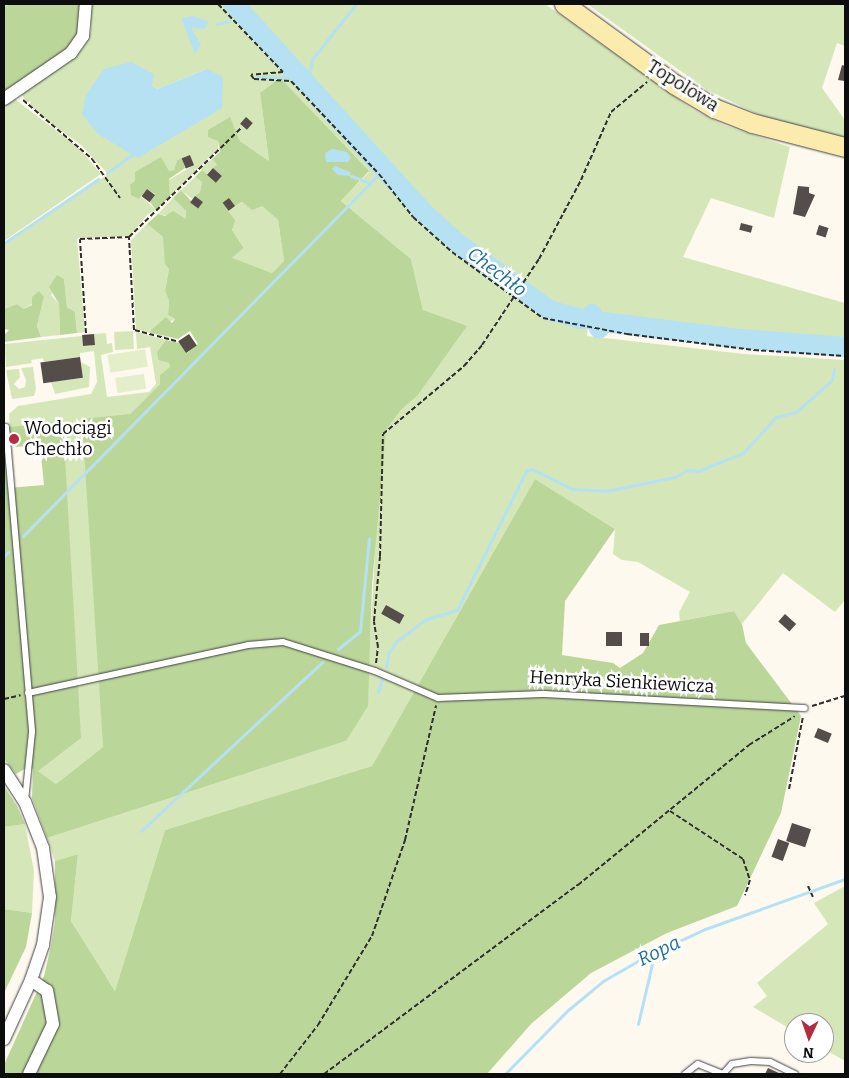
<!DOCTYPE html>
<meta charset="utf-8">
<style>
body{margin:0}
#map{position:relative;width:849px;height:1078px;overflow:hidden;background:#fef9ee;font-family:Bitter,serif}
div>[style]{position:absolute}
.green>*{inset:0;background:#d5e7b9;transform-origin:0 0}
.forest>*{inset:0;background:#bbd699}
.pitch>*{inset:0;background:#e5eecb;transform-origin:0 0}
.water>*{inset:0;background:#b5e1f3}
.stream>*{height:3px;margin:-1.5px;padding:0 1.5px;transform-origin:1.5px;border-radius:1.5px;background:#b5e1f3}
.river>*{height:20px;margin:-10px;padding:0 10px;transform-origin:10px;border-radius:10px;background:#b5e1f3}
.building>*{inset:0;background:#554d4a;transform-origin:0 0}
.path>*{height:2px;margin-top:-1px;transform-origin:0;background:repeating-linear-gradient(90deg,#2f2f2f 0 5px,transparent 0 7.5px)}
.roads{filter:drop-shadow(0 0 1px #404040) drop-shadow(0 0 1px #404040)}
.lane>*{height:6px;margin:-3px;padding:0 3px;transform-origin:3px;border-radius:3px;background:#fff}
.street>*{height:12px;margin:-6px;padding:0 6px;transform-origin:6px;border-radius:6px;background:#fff}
.secondary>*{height:19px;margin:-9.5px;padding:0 9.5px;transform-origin:9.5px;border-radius:9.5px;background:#fbebac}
.dots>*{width:14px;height:14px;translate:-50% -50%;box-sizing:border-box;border:2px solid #fff;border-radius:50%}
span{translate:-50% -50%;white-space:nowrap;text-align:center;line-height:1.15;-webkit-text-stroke:5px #fff;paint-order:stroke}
.street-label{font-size:18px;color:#0d0d0d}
.poi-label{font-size:18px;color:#0d0d0d}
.left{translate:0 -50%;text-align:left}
.water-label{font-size:19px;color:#1d6e98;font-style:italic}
.frame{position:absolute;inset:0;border:5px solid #0d0d0d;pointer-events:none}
.north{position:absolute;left:784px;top:1013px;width:50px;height:50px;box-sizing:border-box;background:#fff;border:1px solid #9e9e9e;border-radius:50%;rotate:183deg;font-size:14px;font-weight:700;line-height:20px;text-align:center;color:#0d0d0d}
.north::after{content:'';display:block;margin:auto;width:18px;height:22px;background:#b52c40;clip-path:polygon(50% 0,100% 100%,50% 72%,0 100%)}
</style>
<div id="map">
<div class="green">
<div style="clip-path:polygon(evenodd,91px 4px,230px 4px,447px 240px,546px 312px,588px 324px,587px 336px,744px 354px,845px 360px,845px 600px,835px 612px,783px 573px,742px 624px,734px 611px,680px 621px,679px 612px,690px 592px,638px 562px,622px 560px,613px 554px,615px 529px,535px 479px,372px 766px,165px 830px,115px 991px,71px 921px,78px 854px,55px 861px,47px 838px,346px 741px,369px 661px,379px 478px,386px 430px,401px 410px,417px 396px,423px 310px,411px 259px,341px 201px,369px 172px,260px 93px,269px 161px,240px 141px,230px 118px,218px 140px,218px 149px,170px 196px,169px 180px,194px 165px,190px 155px,177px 160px,174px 170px,135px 181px,139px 199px,142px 197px,156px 210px,148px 214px,130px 236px,77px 238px,85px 332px,77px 333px,75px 312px,67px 307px,64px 279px,51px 295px,59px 304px,60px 335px,41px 337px,37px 326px,44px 297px,32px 297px,32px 304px,24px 309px,17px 304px,4px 309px,4px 245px,108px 174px,80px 144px,47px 121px,29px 105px,31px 101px,26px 103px,21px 92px,81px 50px,91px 32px,91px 4px,207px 69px,98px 134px,152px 85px,157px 89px,207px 69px)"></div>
<div style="clip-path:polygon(239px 4px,545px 4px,692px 109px,726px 126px,790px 147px,774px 218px,711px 198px,683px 257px,845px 303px,845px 342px,754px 336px,569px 314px,549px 307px,446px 227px)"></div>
<div style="clip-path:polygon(587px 4px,845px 4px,845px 46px,837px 43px,822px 88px,845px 120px,845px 139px,768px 119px,707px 90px)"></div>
<div style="clip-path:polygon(12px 97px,79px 148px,101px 174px,4px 241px,4px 103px)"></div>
<div style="left:212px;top:159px;width:8px;height:15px;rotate:50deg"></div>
<div style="clip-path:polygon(195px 177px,202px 182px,200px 192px,192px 199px,181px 190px)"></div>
<div style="clip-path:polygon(173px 198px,186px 211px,186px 219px,158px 214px)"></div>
<div style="clip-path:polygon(243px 202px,262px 206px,278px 220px,284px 261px,272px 273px,239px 263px,232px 258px,244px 248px,232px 230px,228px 211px)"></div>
<div style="clip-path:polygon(147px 224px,163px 237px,169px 269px,165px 291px,169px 301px,168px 315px,175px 319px,150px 331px,176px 340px,136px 329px,131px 240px)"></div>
<div style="left:133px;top:331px;width:18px;height:19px;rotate:87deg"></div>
<div style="clip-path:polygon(136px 332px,166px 340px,157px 353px,158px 360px,169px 363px,170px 367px,161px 375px,160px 384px,130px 414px,99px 661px,103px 747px,56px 784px,38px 771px,63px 422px,10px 427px,9px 414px,18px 406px,91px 394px,97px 382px,94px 351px,80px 353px,80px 357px,44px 362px,43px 358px,31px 360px,32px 363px,6px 367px,5px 344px,82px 336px,83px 346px,94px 345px,94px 334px,106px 333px,107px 344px,112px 343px,113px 352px,101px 355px,107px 397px,149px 392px,156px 384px,150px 347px,137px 349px)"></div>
<div style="clip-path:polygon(81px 362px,90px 367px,89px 387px,55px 394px,51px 382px,83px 378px)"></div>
<div style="clip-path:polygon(33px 367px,36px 389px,34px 396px,12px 399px,6px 370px,19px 369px,20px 377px,14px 384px,19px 389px,25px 387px,26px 380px,21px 368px)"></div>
<div style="clip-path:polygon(25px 824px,34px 871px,32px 913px,4px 909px,4px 827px)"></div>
<div style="clip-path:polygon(845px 886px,845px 1061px,824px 1049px,824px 1023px,794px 1023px,794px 1031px,753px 1007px,767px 996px,757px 983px,828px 924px,814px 903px)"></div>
</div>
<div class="forest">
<div style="clip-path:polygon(7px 4px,81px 4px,79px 32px,69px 47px,4px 92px,4px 8px)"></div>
<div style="clip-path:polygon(evenodd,280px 78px,369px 171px,341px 201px,411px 259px,423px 310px,467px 326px,417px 396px,401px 410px,386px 430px,372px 585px,368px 706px,346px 741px,47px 838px,32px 798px,33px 769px,28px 767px,16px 774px,4px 759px,4px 437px,8px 488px,44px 485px,40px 445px,15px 447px,18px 444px,17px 434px,10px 435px,9px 427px,63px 421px,81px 738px,38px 771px,56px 784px,103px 747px,82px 419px,130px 414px,160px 384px,160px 375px,170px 367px,169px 363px,158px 360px,157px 352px,166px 340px,180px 343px,187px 353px,198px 344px,190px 331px,178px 339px,149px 332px,166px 317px,172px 323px,175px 319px,168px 315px,169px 301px,165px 291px,169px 269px,165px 264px,163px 237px,147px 224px,158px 214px,165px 216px,173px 211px,186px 219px,186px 211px,173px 198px,181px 190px,198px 208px,203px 202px,195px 196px,200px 192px,202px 182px,195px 177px,202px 170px,216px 182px,222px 176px,213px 168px,217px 165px,212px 159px,220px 152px,218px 141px,208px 137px,208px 130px,230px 117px,240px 141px,269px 161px,260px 93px,280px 78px,242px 202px,252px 210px,262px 206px,278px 220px,284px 261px,272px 273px,232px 258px,244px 248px,232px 230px,235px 220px,228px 211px,242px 202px)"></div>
<div style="clip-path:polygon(161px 157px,169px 171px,174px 170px,177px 160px,182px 158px,185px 168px,169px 179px,170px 196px,156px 210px,150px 202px,155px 194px,147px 189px,139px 199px,131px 195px,130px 185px,135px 181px,135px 172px)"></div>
<div style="clip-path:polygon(57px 275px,64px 279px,67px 307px,75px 312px,77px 333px,60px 335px,59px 304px,49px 287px)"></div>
<div style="clip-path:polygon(39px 291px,44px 297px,37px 326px,41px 337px,4px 342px,4px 335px,9px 330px,4px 329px,4px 309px,17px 304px,24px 309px,32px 305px,32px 297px)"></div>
<div style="clip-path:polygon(535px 479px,615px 529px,565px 601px,562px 655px,613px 663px,620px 668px,643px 653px,659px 625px,734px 611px,742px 624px,746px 643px,801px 716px,781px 813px,737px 906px,667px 933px,591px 973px,531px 1024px,487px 1074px,4px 1074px,4px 1065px,44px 976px,51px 946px,55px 921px,55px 861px,78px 854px,71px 921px,115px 991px,165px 830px,372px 766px)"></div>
<div style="clip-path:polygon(4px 786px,17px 806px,25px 824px,4px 827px)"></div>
<div style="clip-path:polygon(4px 909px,32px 913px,26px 947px,4px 993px)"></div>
</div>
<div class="pitch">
<div style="left:145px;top:349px;width:18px;height:38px;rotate:81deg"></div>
<div style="left:144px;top:374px;width:15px;height:29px;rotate:82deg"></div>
</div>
<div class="water">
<div style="clip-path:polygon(194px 16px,209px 22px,205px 29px,191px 28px,201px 45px,195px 54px,181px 18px)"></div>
<div style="clip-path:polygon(131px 62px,154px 74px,152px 85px,157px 89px,207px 69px,223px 77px,222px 108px,138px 158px,98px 134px,82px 114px,86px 95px,104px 69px)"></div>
<div style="clip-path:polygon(332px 149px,347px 152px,351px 158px,348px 162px,326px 162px,325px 153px)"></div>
<div style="clip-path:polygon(335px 166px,350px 172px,351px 176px,338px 175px,332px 169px)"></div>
</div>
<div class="stream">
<div style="left:4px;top:6px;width:3px;rotate:-45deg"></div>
<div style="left:238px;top:20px;width:9px;rotate:-21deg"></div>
<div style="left:217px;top:24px;width:13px;rotate:-13deg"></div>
<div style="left:257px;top:77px;width:45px"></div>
<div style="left:307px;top:83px;width:26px;rotate:-77deg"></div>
<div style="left:313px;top:58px;width:69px;rotate:-51.5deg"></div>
<div style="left:107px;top:173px;width:31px;rotate:-36deg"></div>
<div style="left:351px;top:176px;width:20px;rotate:20deg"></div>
<div style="left:4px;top:243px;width:114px;rotate:-34.2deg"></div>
<div style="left:23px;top:536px;width:513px;rotate:-45.47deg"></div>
<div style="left:4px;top:556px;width:6px;rotate:-45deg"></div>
<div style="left:338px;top:649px;width:28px;rotate:-39deg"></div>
<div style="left:360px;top:631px;width:93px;rotate:-84.5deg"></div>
<div style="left:386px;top:667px;width:15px;rotate:-79deg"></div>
<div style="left:389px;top:652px;width:12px;rotate:-55deg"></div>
<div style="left:396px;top:642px;width:36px;rotate:-38deg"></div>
<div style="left:424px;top:620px;width:34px;rotate:-17deg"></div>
<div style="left:457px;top:610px;width:155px;rotate:-63.6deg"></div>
<div style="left:526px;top:471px;width:6px;rotate:-18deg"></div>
<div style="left:532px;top:469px;width:45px;rotate:26.6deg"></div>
<div style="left:572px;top:489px;width:34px;rotate:3deg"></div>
<div style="left:606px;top:491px;width:70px;rotate:-11.5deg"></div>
<div style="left:675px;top:477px;width:14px;rotate:-30deg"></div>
<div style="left:687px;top:470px;width:11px;rotate:5deg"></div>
<div style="left:698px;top:471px;width:48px;rotate:-21.8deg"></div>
<div style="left:743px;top:453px;width:49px;rotate:-47.5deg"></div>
<div style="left:776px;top:417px;width:21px;rotate:-14deg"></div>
<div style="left:796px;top:412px;width:48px;rotate:-41.6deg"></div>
<div style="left:832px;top:380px;width:11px;rotate:-80deg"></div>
<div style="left:378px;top:692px;width:13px;rotate:-72deg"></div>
<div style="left:141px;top:831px;width:248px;rotate:-43deg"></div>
<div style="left:638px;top:1024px;width:75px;rotate:-76.9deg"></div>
<div style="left:505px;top:1074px;width:90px;rotate:-45.5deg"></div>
<div style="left:568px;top:1010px;width:45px;rotate:-39.6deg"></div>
<div style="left:603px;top:981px;width:46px;rotate:-29.9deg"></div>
<div style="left:643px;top:958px;width:68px;rotate:-25.1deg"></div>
<div style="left:705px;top:929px;width:149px;rotate:-19.7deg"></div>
</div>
<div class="river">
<div style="left:234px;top:4px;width:281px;rotate:47.7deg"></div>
<div style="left:423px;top:212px;width:43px;rotate:42.2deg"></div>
<div style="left:455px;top:241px;width:117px;rotate:36.3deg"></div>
<div style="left:549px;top:310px;width:33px;rotate:16deg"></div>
<div style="left:581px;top:319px;width:7px"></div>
<div style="left:588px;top:319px;width:6px;rotate:-51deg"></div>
<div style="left:592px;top:314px;width:16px;rotate:63deg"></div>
<div style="left:599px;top:328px;width:8px;rotate:-50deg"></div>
<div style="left:604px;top:322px;width:138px;rotate:7.1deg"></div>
<div style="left:741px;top:339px;width:104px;rotate:4.4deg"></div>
</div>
<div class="building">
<div style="clip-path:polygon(842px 65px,845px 66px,845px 81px,838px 80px)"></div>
<div style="left:246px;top:117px;width:9px;height:9px;rotate:41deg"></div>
<div style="left:190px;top:155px;width:11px;height:9px;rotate:68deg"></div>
<div style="left:213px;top:168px;width:12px;height:9px;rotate:42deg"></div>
<div style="clip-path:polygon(798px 186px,809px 187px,809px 193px,815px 195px,805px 217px,793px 214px)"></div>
<div style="left:147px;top:189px;width:10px;height:9px;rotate:37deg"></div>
<div style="left:195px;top:196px;width:10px;height:8px;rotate:37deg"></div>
<div style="left:229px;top:198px;width:10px;height:8px;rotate:53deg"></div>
<div style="left:741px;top:223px;width:12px;height:7px;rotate:14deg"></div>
<div style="left:819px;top:225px;width:10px;height:10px;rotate:17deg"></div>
<div style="left:94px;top:334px;width:11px;height:12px;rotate:85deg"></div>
<div style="left:189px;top:334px;width:14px;height:13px;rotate:56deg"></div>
<div style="left:80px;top:357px;width:21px;height:40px;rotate:82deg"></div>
<div style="left:12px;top:436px;width:5px;height:7px"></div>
<div style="left:386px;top:605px;width:21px;height:10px;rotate:29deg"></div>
<div style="left:785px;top:614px;width:15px;height:10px;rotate:42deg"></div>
<div style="left:606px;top:632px;width:16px;height:14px"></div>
<div style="left:640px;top:633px;width:9px;height:13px"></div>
<div style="left:818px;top:728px;width:15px;height:10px;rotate:23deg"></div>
<div style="left:792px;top:823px;width:20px;height:19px;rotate:18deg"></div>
<div style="left:778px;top:839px;width:12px;height:19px;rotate:20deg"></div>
<div style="clip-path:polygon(768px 1068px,781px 1074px,765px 1074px)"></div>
</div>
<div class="path">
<div style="left:218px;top:4px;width:94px;rotate:46.3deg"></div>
<div style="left:283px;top:72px;width:32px;rotate:175deg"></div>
<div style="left:251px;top:75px;width:5px;rotate:53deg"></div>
<div style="left:254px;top:79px;width:37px;rotate:3deg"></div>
<div style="left:291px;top:81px;width:128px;rotate:46.6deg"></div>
<div style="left:379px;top:174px;width:55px;rotate:51.7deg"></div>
<div style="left:413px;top:217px;width:52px;rotate:41.9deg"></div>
<div style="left:452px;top:252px;width:112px;rotate:36deg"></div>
<div style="left:543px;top:318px;width:86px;rotate:10.8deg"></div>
<div style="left:627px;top:334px;width:128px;rotate:7.2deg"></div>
<div style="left:754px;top:350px;width:91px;rotate:3.8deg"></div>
<div style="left:23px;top:100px;width:91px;rotate:40.5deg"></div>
<div style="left:92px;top:159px;width:48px;rotate:54.3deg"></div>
<div style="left:86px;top:333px;width:94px;rotate:-93.7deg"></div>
<div style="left:80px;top:239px;width:49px;rotate:-2.3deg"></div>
<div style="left:176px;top:341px;width:43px;rotate:-165.3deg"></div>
<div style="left:134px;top:330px;width:93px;rotate:-93.1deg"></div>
<div style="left:129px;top:237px;width:156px;rotate:-44.2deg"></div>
<div style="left:376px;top:663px;width:16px;rotate:-83deg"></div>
<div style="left:378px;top:647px;width:26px;rotate:-99deg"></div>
<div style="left:374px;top:621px;width:65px;rotate:-84.7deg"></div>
<div style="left:380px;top:556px;width:122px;rotate:-88.6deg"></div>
<div style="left:383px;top:434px;width:106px;rotate:-40deg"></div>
<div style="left:464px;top:366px;width:28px;rotate:-49deg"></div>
<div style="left:482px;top:345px;width:103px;rotate:-56.5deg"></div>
<div style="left:539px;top:259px;width:89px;rotate:-62deg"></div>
<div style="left:581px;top:180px;width:74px;rotate:-66.2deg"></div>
<div style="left:611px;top:112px;width:47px;rotate:-39.8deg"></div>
<div style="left:4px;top:699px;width:17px;rotate:-13deg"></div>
<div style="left:812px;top:706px;width:34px;rotate:-17deg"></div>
<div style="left:789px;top:789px;width:74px;rotate:-79.1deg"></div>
<div style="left:670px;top:811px;width:87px;rotate:33.3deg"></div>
<div style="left:743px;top:859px;width:22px;rotate:72deg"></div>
<div style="left:750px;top:880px;width:16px;rotate:108deg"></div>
<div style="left:808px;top:886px;width:12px;rotate:66deg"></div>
<div style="left:280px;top:1074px;width:62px;rotate:-52.2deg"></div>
<div style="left:318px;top:1025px;width:104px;rotate:-58.8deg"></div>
<div style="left:372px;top:936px;width:102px;rotate:-71deg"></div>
<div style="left:405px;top:840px;width:138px;rotate:-77deg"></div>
<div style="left:324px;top:1074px;width:317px;rotate:-36.7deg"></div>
<div style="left:578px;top:885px;width:221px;rotate:-39.3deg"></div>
<div style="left:749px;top:745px;width:54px;rotate:-32.2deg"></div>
</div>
<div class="roads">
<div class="lane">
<div style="left:6px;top:427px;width:306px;rotate:85.1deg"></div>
<div style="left:32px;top:732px;width:69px;rotate:95.8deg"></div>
<div style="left:28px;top:693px;width:225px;rotate:-12.3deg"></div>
<div style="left:248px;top:645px;width:35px;rotate:-5deg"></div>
<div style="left:283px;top:642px;width:96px;rotate:17.5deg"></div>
<div style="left:375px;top:671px;width:69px;rotate:23.2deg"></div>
<div style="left:438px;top:698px;width:105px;rotate:-2.2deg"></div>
<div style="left:543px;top:694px;width:262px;rotate:3.1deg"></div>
<div style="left:685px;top:1074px;width:16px;rotate:-38deg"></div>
<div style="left:698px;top:1064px;width:27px;rotate:22deg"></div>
<div style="left:723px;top:1074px;width:13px;rotate:-48deg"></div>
<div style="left:732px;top:1064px;width:19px;rotate:-9deg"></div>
<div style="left:751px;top:1061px;width:19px;rotate:3deg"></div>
<div style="left:770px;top:1062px;width:28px;rotate:26deg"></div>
</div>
<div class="street">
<div style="left:4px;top:99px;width:81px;rotate:-34.5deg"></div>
<div style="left:71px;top:53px;width:21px;rotate:-55deg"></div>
<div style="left:83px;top:36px;width:32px;rotate:-85deg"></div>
<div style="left:4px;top:770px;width:38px;rotate:57deg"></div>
<div style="left:25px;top:802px;width:49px;rotate:68.6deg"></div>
<div style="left:43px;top:848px;width:49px;rotate:81.9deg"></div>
<div style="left:50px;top:897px;width:49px;rotate:98.3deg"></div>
<div style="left:43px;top:945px;width:37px;rotate:109deg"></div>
<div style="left:31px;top:980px;width:65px;rotate:114.6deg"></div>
<div style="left:29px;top:1074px;width:55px;rotate:-64.4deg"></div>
<div style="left:53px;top:1024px;width:34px;rotate:-100deg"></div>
<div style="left:47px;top:991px;width:19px;rotate:-145deg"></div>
</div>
<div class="secondary">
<div style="left:564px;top:4px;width:136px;rotate:36deg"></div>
<div style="left:674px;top:84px;width:47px;rotate:31deg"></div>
<div style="left:714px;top:108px;width:41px;rotate:21.5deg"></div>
<div style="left:752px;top:123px;width:96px;rotate:14.5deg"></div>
</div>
</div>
<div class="dots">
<div style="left:14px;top:439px;background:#b52c40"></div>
</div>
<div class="street-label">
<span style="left:683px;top:86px;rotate:32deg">Topolowa</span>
<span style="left:622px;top:682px;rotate:3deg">Henryka Sienkiewicza</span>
</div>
<div class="poi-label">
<span class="left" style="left:24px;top:439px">Wodociągi<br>Chechło</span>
</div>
<div class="water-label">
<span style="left:497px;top:272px;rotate:37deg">Chechło</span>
<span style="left:659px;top:951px;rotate:-26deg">Ropa</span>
</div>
<div class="frame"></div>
<div class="north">N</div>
</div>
